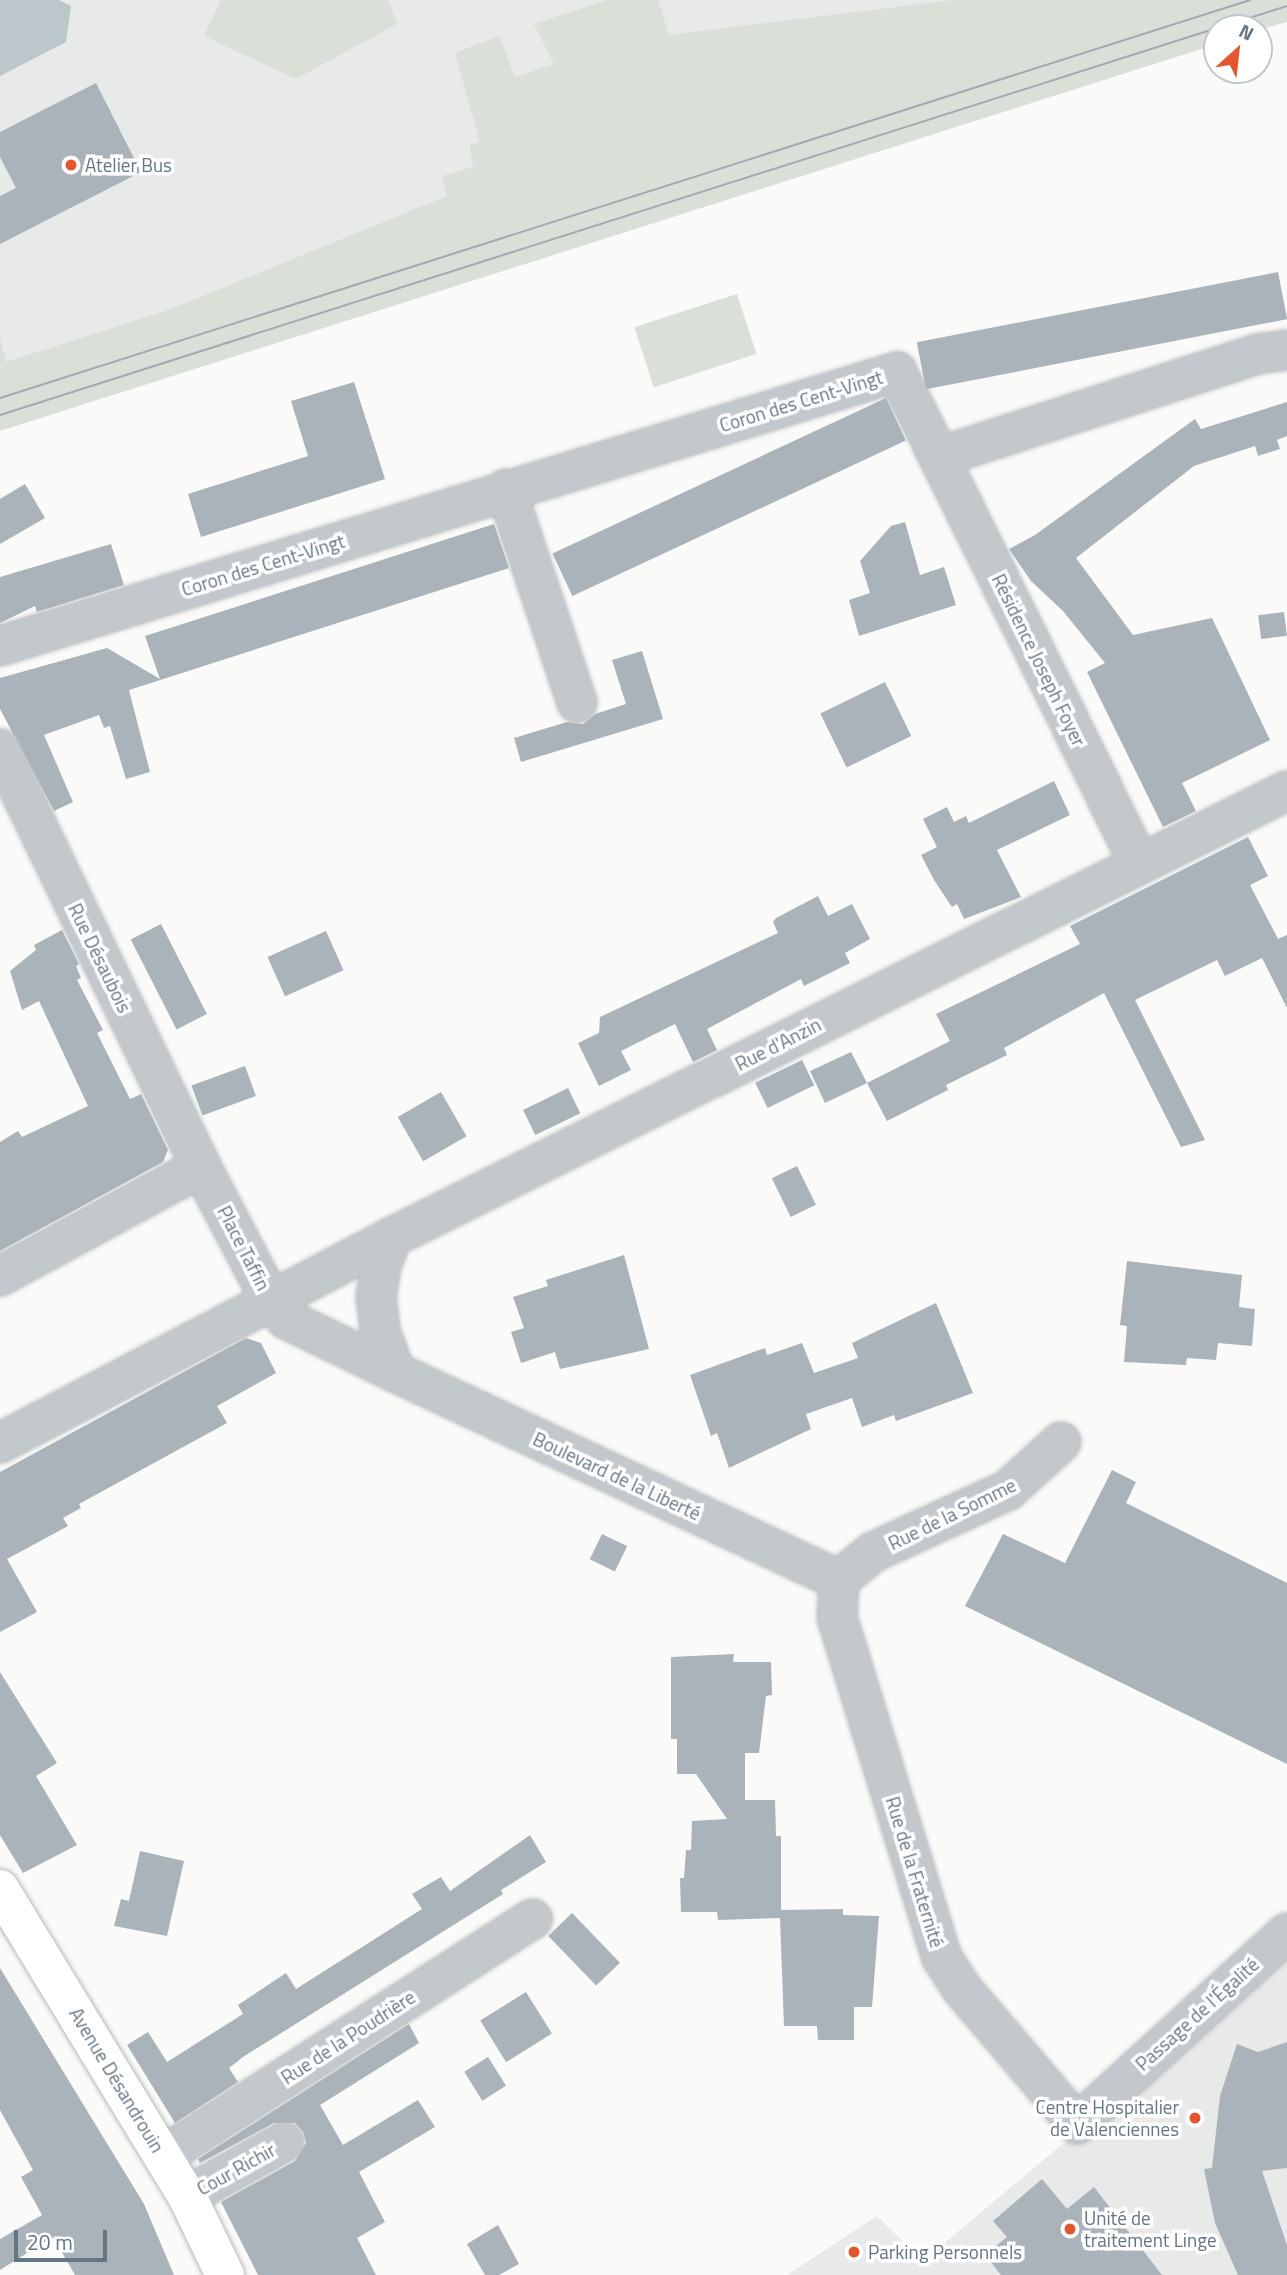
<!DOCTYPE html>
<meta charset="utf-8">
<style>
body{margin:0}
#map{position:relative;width:1287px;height:2275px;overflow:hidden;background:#fafaf8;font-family:"Titillium Web",sans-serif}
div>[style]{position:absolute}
.built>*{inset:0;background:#e8e9e9}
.green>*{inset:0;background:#dadfd7;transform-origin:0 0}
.water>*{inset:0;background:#bbc7cb}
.building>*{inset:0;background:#aab3b9;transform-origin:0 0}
.roads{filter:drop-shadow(0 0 2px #b5babe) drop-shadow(0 0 2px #b5babe)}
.minor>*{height:38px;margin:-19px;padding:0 19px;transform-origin:19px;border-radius:19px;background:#c3c8cc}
.major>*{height:38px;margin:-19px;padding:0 19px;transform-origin:19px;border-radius:19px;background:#fff}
.tram>*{height:2px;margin:-1px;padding:0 1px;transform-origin:1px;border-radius:1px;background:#a2aab0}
.dots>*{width:19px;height:19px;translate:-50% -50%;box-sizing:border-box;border:4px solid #fff;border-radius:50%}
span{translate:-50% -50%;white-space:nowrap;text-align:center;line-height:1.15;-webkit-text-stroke:7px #fff;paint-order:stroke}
.poi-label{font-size:19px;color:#657683}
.left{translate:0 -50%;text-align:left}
.right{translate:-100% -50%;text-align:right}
.street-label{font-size:19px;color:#657683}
.north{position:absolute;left:1203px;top:14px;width:70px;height:70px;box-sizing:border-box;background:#fff;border:2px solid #c1c8cd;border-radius:50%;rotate:27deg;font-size:19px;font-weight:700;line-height:28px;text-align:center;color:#657683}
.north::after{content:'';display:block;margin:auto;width:24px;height:32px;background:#e4572e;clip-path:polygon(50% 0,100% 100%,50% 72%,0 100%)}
.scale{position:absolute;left:14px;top:2230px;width:93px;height:32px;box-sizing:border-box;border:4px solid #657683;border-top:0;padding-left:9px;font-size:21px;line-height:24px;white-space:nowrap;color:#657683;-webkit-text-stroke:5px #fff;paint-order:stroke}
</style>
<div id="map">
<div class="built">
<div style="clip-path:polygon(0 0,1215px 0,0 378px)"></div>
<div style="clip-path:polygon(1287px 1948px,1287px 2275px,787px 2275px,877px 2216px,923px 2261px,1059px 2147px,1145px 2088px)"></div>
</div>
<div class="green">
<div style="clip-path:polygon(221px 0,389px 0,397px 24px,296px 79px,204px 36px)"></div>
<div style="clip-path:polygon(607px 0,658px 0,669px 35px,953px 0,1287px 0,1287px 22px,1259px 30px,1217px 28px,1217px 44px,0 431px,0 338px,6px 362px,100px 332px,171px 309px,447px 196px,442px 176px,473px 167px,470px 145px,480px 142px,455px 53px,499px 36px,515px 77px,554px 64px,534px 24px)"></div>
<div style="left:737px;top:294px;width:63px;height:108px;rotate:72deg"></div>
</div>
<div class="water">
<div style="clip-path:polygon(0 0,59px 0,71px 6px,66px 42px,0 76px)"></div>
</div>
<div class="building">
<div style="clip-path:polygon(96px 83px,141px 172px,0 244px,0 196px,16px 188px,0 157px,0 132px)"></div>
<div style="left:1278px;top:272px;width:48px;height:368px;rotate:79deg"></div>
<div style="clip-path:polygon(354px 382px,385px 479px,201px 537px,188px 494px,308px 456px,291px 401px)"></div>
<div style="left:886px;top:398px;width:47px;height:368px;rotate:65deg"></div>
<div style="clip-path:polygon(1287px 402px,1287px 436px,1277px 440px,1280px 449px,1258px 456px,1255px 446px,1194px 466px,1076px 558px,1133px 635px,1212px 618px,1270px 740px,1182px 783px,1196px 811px,1163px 827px,1087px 672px,1105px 663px,1063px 611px,1031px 581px,1009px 549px,1035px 535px,1195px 419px,1201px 429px)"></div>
<div style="clip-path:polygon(25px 484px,45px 518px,0 544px,0 499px)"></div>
<div style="clip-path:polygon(905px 522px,920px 575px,944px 567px,956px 605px,859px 636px,849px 600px,870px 593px,860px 561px,891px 526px)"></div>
<div style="clip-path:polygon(494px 524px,509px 568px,129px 690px,150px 772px,126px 779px,110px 726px,104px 728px,99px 715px,44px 735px,73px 802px,54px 811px,0 709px,0 678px,107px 648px,160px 679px,145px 636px)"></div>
<div style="clip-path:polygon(111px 544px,124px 585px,37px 612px,35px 606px,0 623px,0 577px)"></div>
<div style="left:1284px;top:612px;width:24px;height:26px;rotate:83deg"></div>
<div style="clip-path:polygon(642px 651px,663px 719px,521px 762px,514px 738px,567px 722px,583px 724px,595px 714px,626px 704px,612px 660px)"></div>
<div style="left:885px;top:682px;width:60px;height:72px;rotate:64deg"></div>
<div style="clip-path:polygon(1054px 781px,1070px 815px,997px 850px,1021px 897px,964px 919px,957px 904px,952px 907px,934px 880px,921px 855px,937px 847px,923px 819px,947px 807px,954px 822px,966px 816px,969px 823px)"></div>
<div style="clip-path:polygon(1248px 837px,1268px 876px,1250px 885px,1278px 939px,1287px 935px,1287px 1008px,1262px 958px,1225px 976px,1217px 960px,1135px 1000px,1205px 1140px,1181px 1147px,1104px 993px,1004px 1048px,1007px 1055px,946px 1085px,948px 1090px,887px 1121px,867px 1083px,825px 1103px,810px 1071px,851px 1052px,867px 1083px,950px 1041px,936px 1014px,1080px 944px,1070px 926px)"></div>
<div style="clip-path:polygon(818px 896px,828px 916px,852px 904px,870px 939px,845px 953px,850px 963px,804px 986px,801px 979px,707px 1029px,717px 1050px,693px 1062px,675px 1024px,621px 1051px,631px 1070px,599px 1086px,578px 1043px,599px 1033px,600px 1017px,778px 933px,773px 922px,776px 918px)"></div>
<div style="left:161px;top:924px;width:101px;height:34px;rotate:63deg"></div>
<div style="clip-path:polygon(62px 930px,79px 964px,76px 966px,81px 978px,77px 980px,103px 1030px,97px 1033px,130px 1099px,141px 1094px,168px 1150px,163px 1162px,0 1251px,0 1142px,18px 1131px,22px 1137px,88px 1106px,39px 1001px,22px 1010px,10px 971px,36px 950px,34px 945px)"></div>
<div style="left:326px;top:931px;width:43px;height:64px;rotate:66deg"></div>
<div style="left:802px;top:1060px;width:28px;height:52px;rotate:64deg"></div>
<div style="left:245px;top:1066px;width:32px;height:57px;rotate:70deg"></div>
<div style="left:568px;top:1088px;width:28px;height:50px;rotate:64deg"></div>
<div style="left:441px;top:1092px;width:51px;height:50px;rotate:60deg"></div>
<div style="left:797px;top:1166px;width:43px;height:28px;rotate:64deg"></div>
<div style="clip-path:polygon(624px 1255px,649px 1349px,560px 1369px,555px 1352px,521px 1363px,511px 1332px,524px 1328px,513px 1297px,548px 1286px,546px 1280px)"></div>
<div style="clip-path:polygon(1127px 1261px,1242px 1275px,1239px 1307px,1255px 1309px,1252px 1346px,1218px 1343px,1216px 1360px,1187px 1358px,1186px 1365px,1124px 1362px,1127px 1326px,1120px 1325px)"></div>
<div style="clip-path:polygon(936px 1303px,973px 1393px,896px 1421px,894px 1415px,862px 1427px,852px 1398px,806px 1414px,811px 1429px,729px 1468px,717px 1433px,711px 1436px,690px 1375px,765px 1348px,767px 1355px,802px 1343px,814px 1373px,858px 1358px,852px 1343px)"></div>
<div style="clip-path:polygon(246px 1338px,261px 1343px,276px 1373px,217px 1406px,227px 1423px,79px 1504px,81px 1508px,63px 1518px,68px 1526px,7px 1559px,37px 1612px,0 1632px,0 1472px)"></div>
<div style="clip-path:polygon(1112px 1470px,1136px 1482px,1126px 1503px,1287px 1583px,1287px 1764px,965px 1606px,1003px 1534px,1065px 1563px)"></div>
<div style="left:602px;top:1534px;width:28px;height:28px;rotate:26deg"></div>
<div style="clip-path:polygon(734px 1654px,733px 1662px,771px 1662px,772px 1695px,766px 1696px,759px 1753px,745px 1753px,745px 1800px,775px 1800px,776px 1836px,781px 1836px,781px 1910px,843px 1909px,843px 1915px,879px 1916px,872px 2007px,854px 2007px,854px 2040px,818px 2040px,817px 2026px,784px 2026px,780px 1918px,718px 1920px,717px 1912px,681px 1912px,680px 1878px,684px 1878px,686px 1850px,691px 1850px,692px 1821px,727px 1819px,696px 1774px,677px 1774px,677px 1739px,671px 1739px,671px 1657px)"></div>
<div style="clip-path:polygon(0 1672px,57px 1763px,36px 1776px,77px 1845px,23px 1873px,0 1835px)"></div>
<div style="clip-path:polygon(530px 1835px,546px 1862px,501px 1890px,503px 1894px,243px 2057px,229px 2068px,238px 2082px,175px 2123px,127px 2045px,148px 2032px,167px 2062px,243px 2014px,238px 2005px,286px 1973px,296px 1989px,422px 1909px,412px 1894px,441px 1877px,450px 1891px)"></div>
<div style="clip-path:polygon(140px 1851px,184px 1861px,167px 1936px,114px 1926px,121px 1899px,129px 1901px)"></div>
<div style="left:572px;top:1913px;width:69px;height:33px;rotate:46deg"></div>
<div style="clip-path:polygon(0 1968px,144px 2204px,174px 2275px,75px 2275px,53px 2237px,0 2270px,0 2239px,42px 2215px,21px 2177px,33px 2170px,0 2110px)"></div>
<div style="left:526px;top:1992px;width:49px;height:54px;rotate:58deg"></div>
<div style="clip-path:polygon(409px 2024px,419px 2043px,320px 2105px,343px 2145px,418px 2100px,435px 2127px,359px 2172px,385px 2222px,357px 2238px,376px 2275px,258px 2275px,221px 2202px,295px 2161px,306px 2143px,303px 2132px,295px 2123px,274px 2123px,200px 2163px,198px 2159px)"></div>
<div style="clip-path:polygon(1287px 2042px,1287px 2168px,1262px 2171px,1287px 2245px,1287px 2275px,1238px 2275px,1215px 2223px,1204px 2169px,1212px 2168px,1220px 2096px,1237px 2044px,1258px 2052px)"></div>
<div style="left:488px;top:2057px;width:34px;height:28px;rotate:58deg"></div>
<div style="clip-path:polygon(1042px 2179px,1067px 2209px,1094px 2187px,1162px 2275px,1001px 2275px,985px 2255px,1007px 2237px,993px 2221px)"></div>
<div style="clip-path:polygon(498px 2225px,519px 2264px,499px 2275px,485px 2275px,467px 2244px)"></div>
</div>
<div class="roads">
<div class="minor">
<div style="left:939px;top:457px;width:335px;rotate:-17.9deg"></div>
<div style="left:1258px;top:354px;width:29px;rotate:-8deg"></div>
<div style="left:506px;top:489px;width:225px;rotate:71.6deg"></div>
<div style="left:0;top:646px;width:938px;rotate:-16.99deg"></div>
<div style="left:897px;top:372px;width:547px;rotate:63.76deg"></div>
<div style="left:0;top:749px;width:464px;rotate:64.3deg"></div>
<div style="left:201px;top:1167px;width:149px;rotate:62.4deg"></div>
<div style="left:270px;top:1299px;width:26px;rotate:51deg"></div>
<div style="left:286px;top:1319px;width:121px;rotate:25.9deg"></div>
<div style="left:392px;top:1237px;width:31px;rotate:111deg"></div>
<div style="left:381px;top:1266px;width:31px;rotate:99deg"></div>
<div style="left:376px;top:1297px;width:34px;rotate:83deg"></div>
<div style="left:380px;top:1331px;width:44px;rotate:69.9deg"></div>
<div style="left:395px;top:1372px;width:490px;rotate:25.1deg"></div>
<div style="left:0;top:1276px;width:229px;rotate:-28.5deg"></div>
<div style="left:1061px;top:1442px;width:72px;rotate:137.8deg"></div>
<div style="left:1008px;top:1490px;width:149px;rotate:155.3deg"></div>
<div style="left:873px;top:1552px;width:44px;rotate:140.5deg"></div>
<div style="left:839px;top:1580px;width:37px;rotate:93deg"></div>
<div style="left:837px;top:1617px;width:357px;rotate:72.9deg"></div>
<div style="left:942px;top:1958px;width:37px;rotate:57deg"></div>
<div style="left:962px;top:1989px;width:177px;rotate:49.6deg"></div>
<div style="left:1077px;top:2124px;width:284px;rotate:-42.3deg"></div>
<div style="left:0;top:1443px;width:443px;rotate:-27.7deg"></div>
<div style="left:392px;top:1237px;width:1000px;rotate:-26.49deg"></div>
<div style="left:163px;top:2156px;width:439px;rotate:-32.7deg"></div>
<div style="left:187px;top:2196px;width:111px;rotate:-29.1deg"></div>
</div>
<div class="major">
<div style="left:0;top:1889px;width:359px;rotate:58.7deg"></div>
<div style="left:187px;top:2196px;width:88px;rotate:64.3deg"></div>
</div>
</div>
<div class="tram">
<div style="left:1218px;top:28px;width:72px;rotate:-17.7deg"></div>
<div style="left:0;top:398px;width:1312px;rotate:-17.66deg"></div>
<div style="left:0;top:415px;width:1277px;rotate:-17.64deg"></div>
</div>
<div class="dots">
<div style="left:71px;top:165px;background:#e4572e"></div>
<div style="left:1195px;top:2118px;background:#e4572e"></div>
<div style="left:1070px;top:2229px;background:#e4572e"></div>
<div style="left:854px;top:2252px;background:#e4572e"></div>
</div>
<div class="poi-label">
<span class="left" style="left:85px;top:165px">Atelier Bus</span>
<span class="right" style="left:1179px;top:2118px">Centre Hospitalier<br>de Valenciennes</span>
<span class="left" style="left:1084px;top:2229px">Unité de<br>traitement Linge</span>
<span class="left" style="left:868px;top:2252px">Parking Personnels</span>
</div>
<div class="street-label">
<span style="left:801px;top:401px;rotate:-17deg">Coron des Cent-Vingt</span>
<span style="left:263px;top:565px;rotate:-17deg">Coron des Cent-Vingt</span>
<span style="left:1039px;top:660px;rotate:64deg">Résidence Joseph Foyer</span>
<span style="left:100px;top:958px;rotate:64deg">Rue Désaubois</span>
<span style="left:778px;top:1044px;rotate:-27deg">Rue d'Anzin</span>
<span style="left:244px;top:1248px;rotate:63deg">Place Taffin</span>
<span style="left:617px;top:1476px;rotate:25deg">Boulevard de la Liberté</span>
<span style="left:952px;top:1514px;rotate:-26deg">Rue de la Somme</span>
<span style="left:915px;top:1872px;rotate:73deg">Rue de la Fraternité</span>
<span style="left:1197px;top:2014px;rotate:-42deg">Passage de l'Égalité</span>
<span style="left:348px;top:2037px;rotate:-33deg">Rue de la Poudrière</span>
<span style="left:117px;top:2080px;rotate:59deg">Avenue Désandrouin</span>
<span style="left:236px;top:2169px;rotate:-29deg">Cour Richir</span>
</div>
<div class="north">N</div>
<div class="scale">20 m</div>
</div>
